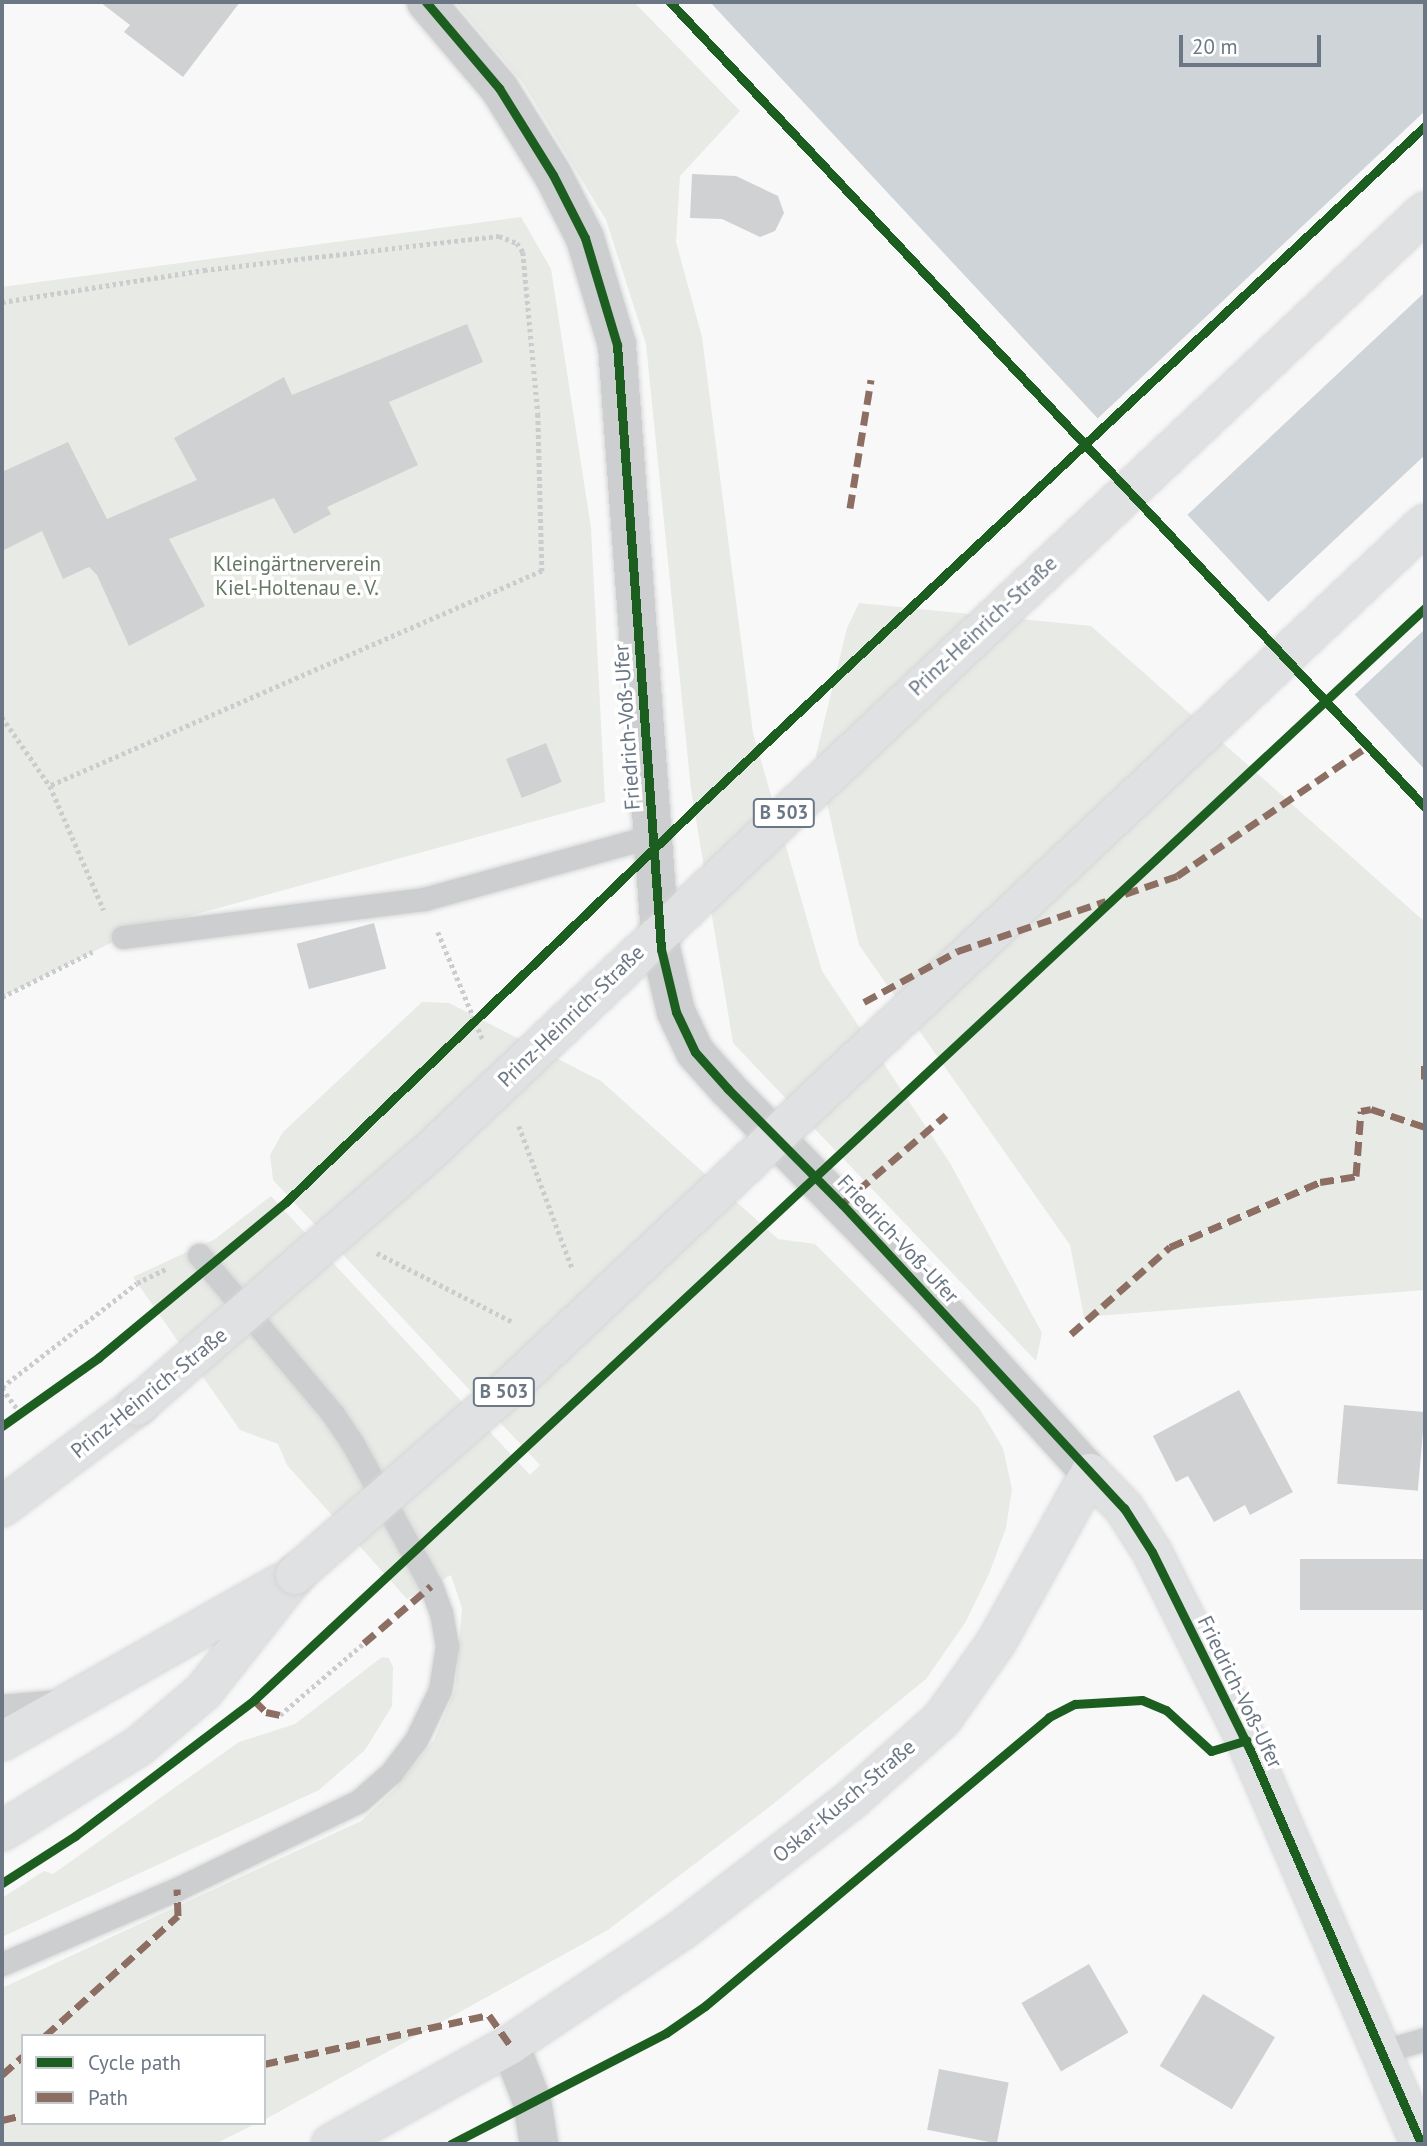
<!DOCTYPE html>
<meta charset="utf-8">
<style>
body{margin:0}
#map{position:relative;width:1427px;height:2146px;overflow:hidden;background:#f8f8f8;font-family:"PT Sans",sans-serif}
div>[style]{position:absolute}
.green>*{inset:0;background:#e8eae6}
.water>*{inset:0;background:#ced4d8}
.pier>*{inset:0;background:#f8f8f8}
.building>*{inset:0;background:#d0d1d2;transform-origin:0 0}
.path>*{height:4.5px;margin-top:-2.25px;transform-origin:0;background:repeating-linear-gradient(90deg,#cbcccd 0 3.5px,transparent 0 7px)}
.roads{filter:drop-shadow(0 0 2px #d5d6d6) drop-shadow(0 0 2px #d5d6d6)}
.lane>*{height:23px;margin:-11.5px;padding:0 11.5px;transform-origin:11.5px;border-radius:11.5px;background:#cdcecf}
.street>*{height:38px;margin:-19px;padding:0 19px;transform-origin:19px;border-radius:19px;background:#cdcecf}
.secondary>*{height:38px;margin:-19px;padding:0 19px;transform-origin:19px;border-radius:19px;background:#e0e1e2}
.highway>*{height:38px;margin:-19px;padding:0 19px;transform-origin:19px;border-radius:19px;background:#e0e1e2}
.bridges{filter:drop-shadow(0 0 2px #d5d5d6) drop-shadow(0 0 2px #d5d5d6)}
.highway-bridge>*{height:38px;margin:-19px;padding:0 19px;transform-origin:19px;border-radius:19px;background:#e0e1e2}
.quiet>*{height:7px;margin-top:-3.5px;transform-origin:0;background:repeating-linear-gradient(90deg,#8d6e63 0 14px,transparent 0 21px)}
.cycleway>*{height:9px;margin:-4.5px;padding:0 4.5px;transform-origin:4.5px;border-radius:4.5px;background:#1b5e20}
span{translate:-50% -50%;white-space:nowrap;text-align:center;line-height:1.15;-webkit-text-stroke:7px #fff;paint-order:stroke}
.shield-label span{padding:2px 5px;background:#fff;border:2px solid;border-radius:5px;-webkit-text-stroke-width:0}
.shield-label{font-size:19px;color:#6b7785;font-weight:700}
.park-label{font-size:21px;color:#667865}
.street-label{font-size:21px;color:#6b7785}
.frame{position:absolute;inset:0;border:4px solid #6b7785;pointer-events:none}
.legend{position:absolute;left:21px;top:2034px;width:245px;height:91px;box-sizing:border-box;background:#fff;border:2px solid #c4c9ce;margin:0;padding:9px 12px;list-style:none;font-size:21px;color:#6b7785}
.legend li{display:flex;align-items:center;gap:14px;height:35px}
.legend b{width:35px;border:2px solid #c4c9ce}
.scale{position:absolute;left:1179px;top:35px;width:142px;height:32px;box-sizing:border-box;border:4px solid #6b7785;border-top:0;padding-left:9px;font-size:21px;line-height:24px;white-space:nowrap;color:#6b7785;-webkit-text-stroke:5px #fff;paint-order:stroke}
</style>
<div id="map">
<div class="green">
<div style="clip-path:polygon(455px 2px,634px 2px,740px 111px,680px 176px,676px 242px,702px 337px,753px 733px,822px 971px,950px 1163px,1042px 1333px,1036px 1361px,733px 1043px,691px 789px,646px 344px,606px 220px,523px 83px)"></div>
<div style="clip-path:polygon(521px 217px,551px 269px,591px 528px,605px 802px,175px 920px,123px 937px,2px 997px,2px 287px)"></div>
<div style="clip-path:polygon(859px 603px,1091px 626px,1425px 922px,1425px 1290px,1084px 1317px,1070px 1245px,859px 945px,816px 755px,847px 628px)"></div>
<div style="clip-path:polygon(422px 1002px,449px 1003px,601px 1081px,778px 1239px,815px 1244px,979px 1408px,1003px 1448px,1012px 1489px,1006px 1528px,989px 1574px,965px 1623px,926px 1679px,772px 1805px,608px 1930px,264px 2120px,264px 2036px,23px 2036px,23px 2123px,257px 2123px,215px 2144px,2px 2144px,2px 1988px,361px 1821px,394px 1790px,434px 1740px,455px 1690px,462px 1608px,451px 1575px,407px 1599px,287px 1465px,278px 1444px,240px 1430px,133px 1277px,215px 1239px,271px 1196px,530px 1475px,540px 1465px,273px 1180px,270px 1155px,283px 1132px)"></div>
<div style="clip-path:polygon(382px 1657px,389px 1658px,393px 1667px,392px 1706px,365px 1750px,319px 1790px,2px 1937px,2px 1898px,44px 1871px,53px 1874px,239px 1742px,295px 1724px)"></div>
</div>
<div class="water">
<div style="clip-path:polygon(710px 2px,1425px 2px,1425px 770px)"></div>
</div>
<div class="pier">
<div style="clip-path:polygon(1425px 111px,1425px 292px,1185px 517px,1095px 421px)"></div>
<div style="clip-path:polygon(1425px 455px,1425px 629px,1352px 697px,1266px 604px)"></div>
</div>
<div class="building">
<div style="clip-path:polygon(100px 2px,240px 2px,183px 77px,124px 32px,130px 25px)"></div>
<div style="clip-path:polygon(692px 174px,736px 176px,778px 196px,784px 213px,775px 231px,760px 237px,722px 219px,690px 218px)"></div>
<div style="clip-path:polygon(467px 324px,483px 362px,389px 402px,418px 465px,327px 507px,331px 514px,294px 534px,274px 498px,169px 539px,205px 606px,129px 646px,97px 575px,89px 567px,63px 579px,42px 531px,2px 551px,2px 472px,68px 442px,107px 519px,197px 480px,174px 438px,284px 377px,292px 395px)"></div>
<div style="left:546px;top:743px;width:42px;height:43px;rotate:68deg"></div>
<div style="left:374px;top:923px;width:47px;height:80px;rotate:75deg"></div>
<div style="clip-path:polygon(1239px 1390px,1293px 1492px,1250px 1515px,1245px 1505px,1214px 1522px,1188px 1476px,1176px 1482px,1153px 1436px)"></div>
<div style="left:1344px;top:1405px;width:81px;height:79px;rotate:5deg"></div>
<div style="left:1425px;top:1559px;width:51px;height:125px;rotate:90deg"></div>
<div style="left:1089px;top:1964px;width:79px;height:78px;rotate:60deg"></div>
<div style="left:1203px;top:1994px;width:84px;height:84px;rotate:31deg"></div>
<div style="left:939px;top:2069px;width:71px;height:62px;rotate:11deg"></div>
</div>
<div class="path">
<div style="left:2px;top:302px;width:205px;rotate:-9deg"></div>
<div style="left:204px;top:270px;width:297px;rotate:-6.6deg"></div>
<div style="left:499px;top:236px;width:19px;rotate:21deg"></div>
<div style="left:517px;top:243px;width:11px;rotate:56deg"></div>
<div style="left:523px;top:252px;width:163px;rotate:84.7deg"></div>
<div style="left:538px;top:414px;width:157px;rotate:88.5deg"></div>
<div style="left:542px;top:571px;width:537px;rotate:156.4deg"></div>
<div style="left:2px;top:717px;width:84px;rotate:55.2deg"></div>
<div style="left:50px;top:786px;width:135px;rotate:66.5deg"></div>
<div style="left:438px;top:932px;width:117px;rotate:67.4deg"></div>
<div style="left:2px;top:997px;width:101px;rotate:-26.6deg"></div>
<div style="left:519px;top:1126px;width:152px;rotate:69.5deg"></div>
<div style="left:377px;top:1253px;width:153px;rotate:26.9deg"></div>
<div style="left:2px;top:1387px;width:170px;rotate:-37.6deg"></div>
<div style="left:137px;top:1283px;width:32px;rotate:-26deg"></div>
<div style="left:2px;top:1388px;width:32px;rotate:54deg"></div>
<div style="left:280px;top:1715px;width:111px;rotate:-40.6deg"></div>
</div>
<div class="roads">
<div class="lane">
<div style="left:123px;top:937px;width:303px;rotate:-7.2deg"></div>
<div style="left:424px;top:899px;width:237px;rotate:-15.4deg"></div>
<div style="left:2px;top:1706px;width:57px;rotate:-5deg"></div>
<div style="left:2px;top:1964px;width:190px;rotate:-23.2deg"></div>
<div style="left:177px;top:1889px;width:202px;rotate:-25.8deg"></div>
<div style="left:359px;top:1801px;width:43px;rotate:-41.2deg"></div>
<div style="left:391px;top:1773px;width:41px;rotate:-52.9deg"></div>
<div style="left:416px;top:1740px;width:55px;rotate:-64.4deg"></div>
<div style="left:440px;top:1690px;width:45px;rotate:-81deg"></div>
<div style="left:447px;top:1646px;width:34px;rotate:-100deg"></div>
<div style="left:441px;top:1613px;width:29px;rotate:-110deg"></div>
<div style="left:431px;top:1586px;width:162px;rotate:-118.8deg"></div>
<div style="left:353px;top:1444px;width:36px;rotate:-124deg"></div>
<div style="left:333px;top:1414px;width:208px;rotate:-130.1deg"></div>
<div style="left:1381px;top:2052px;width:46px;rotate:-16.5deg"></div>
</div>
<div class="street">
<div style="left:426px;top:2px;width:113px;rotate:49.7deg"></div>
<div style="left:499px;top:88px;width:102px;rotate:58.2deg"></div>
<div style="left:553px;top:175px;width:71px;rotate:63.1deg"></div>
<div style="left:585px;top:238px;width:112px;rotate:73.3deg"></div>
<div style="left:617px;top:345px;width:606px;rotate:85.83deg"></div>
<div style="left:661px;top:949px;width:65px;rotate:76.6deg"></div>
<div style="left:676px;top:1012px;width:44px;rotate:64.6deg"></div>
<div style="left:695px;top:1052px;width:50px;rotate:48.3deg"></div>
<div style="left:728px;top:1089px;width:297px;rotate:45.8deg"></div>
<div style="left:935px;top:1302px;width:231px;rotate:47.8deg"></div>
<div style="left:510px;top:2045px;width:60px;rotate:68.6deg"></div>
<div style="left:532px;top:2101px;width:44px;rotate:80.8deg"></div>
</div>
<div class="secondary">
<div style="left:331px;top:2144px;width:205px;rotate:-28.9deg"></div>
<div style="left:510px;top:2045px;width:208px;rotate:-33.8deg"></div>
<div style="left:683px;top:1929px;width:212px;rotate:-37.5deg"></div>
<div style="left:851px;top:1800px;width:122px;rotate:-41.7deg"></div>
<div style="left:942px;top:1719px;width:95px;rotate:-54.8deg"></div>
<div style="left:997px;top:1641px;width:192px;rotate:-61deg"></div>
<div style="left:1090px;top:1473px;width:49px;rotate:45.8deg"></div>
<div style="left:1124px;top:1508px;width:52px;rotate:57.5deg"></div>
<div style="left:1152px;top:1552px;width:210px;rotate:63.4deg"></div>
<div style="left:1246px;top:1740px;width:440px;rotate:66.6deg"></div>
</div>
<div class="highway">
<div style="left:2px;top:1507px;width:169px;rotate:-36.8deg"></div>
<div style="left:2px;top:1741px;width:319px;rotate:-29.5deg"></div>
<div style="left:2px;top:1831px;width:161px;rotate:-31.8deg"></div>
<div style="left:139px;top:1746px;width:84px;rotate:-40.2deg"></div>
<div style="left:203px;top:1692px;width:149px;rotate:-51.8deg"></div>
</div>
</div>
<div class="bridges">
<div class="highway-bridge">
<div style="left:137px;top:1406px;width:390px;rotate:-41deg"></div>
<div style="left:431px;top:1150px;width:1367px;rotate:-43.34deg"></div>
<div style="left:295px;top:1575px;width:287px;rotate:-41.2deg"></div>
<div style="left:511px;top:1386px;width:1256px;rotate:-43.32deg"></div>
</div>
</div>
<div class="quiet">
<div style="left:850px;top:508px;width:130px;rotate:-80.7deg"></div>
<div style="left:1125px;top:894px;width:55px;rotate:-19.1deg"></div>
<div style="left:1177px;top:876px;width:231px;rotate:-34.2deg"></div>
<div style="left:864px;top:1002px;width:107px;rotate:-28.5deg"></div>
<div style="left:958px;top:951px;width:156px;rotate:-18.7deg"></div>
<div style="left:1425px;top:1065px;width:21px;rotate:90deg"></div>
<div style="left:842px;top:1204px;width:137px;rotate:-40.6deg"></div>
<div style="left:1071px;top:1334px;width:132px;rotate:-41.3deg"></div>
<div style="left:1170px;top:1247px;width:163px;rotate:-23.4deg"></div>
<div style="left:1320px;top:1182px;width:36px;rotate:-9deg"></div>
<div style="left:1356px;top:1176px;width:65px;rotate:-85.6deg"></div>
<div style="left:1361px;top:1111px;width:10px;rotate:-11deg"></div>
<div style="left:1371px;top:1109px;width:57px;rotate:18.4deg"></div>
<div style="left:364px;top:1643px;width:88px;rotate:-40.4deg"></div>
<div style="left:254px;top:1700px;width:17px;rotate:45deg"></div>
<div style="left:266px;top:1712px;width:14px;rotate:12deg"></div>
<div style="left:45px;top:2036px;width:179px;rotate:-42.1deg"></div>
<div style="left:178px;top:1916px;width:27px;rotate:-92deg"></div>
<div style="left:264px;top:2064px;width:230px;rotate:-12.3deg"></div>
<div style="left:489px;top:2015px;width:37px;rotate:55deg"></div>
<div style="left:2px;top:2075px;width:28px;rotate:-42deg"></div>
<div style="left:2px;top:2120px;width:22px;rotate:-13deg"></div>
</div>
<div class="cycleway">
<div style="left:426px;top:2px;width:113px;rotate:49.7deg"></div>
<div style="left:499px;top:88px;width:102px;rotate:58.2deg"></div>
<div style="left:553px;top:175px;width:71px;rotate:63.1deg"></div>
<div style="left:585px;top:238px;width:112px;rotate:73.3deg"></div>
<div style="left:617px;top:345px;width:606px;rotate:85.83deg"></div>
<div style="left:661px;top:949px;width:65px;rotate:76.6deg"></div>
<div style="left:676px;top:1012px;width:44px;rotate:64.6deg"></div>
<div style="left:695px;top:1052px;width:50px;rotate:48.3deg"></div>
<div style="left:728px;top:1089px;width:162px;rotate:45.3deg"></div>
<div style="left:842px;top:1204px;width:415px;rotate:47.2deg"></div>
<div style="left:1124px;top:1508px;width:52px;rotate:57.5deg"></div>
<div style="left:1152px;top:1552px;width:221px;rotate:63.7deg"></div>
<div style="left:1250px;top:1750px;width:430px;rotate:66.5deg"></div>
<div style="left:670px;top:2px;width:1104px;rotate:46.84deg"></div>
<div style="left:2px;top:1426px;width:118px;rotate:-35.3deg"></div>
<div style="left:98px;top:1358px;width:244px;rotate:-39.7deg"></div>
<div style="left:286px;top:1202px;width:566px;rotate:-43.85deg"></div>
<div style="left:694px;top:810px;width:1001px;rotate:-43.1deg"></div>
<div style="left:2px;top:1883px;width:87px;rotate:-32.8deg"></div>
<div style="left:75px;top:1836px;width:225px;rotate:-37.2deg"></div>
<div style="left:254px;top:1700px;width:1601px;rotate:-43deg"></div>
<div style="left:451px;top:2144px;width:242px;rotate:-27.3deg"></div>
<div style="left:666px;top:2033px;width:47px;rotate:-34.7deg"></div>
<div style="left:705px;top:2006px;width:449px;rotate:-40deg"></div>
<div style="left:1049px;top:1717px;width:29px;rotate:-27deg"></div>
<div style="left:1075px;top:1704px;width:67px;rotate:-3.4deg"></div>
<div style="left:1142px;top:1700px;width:26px;rotate:23deg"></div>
<div style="left:1166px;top:1710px;width:61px;rotate:42.3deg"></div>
<div style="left:1211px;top:1751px;width:37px;rotate:-17deg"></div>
</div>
<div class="shield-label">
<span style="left:784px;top:813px">B 503</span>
<span style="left:504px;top:1392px">B 503</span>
</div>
<div class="park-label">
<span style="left:297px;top:576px">Kleingärtnerverein<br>Kiel-Holtenau e. V.</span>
</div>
<div class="street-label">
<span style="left:983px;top:626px;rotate:-43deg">Prinz-Heinrich-Straße</span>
<span style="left:627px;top:727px;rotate:-94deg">Friedrich-Voß-Ufer</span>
<span style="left:571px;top:1016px;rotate:-44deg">Prinz-Heinrich-Straße</span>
<span style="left:898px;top:1239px;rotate:47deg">Friedrich-Voß-Ufer</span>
<span style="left:149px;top:1393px;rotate:-39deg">Prinz-Heinrich-Straße</span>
<span style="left:1240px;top:1692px;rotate:64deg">Friedrich-Voß-Ufer</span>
<span style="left:844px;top:1801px;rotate:-40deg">Oskar-Kusch-Straße</span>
</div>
<div class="frame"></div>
<ul class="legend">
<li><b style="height:9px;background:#1b5e20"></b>Cycle path</li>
<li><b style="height:9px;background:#8d6e63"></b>Path</li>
</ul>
<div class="scale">20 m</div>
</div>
